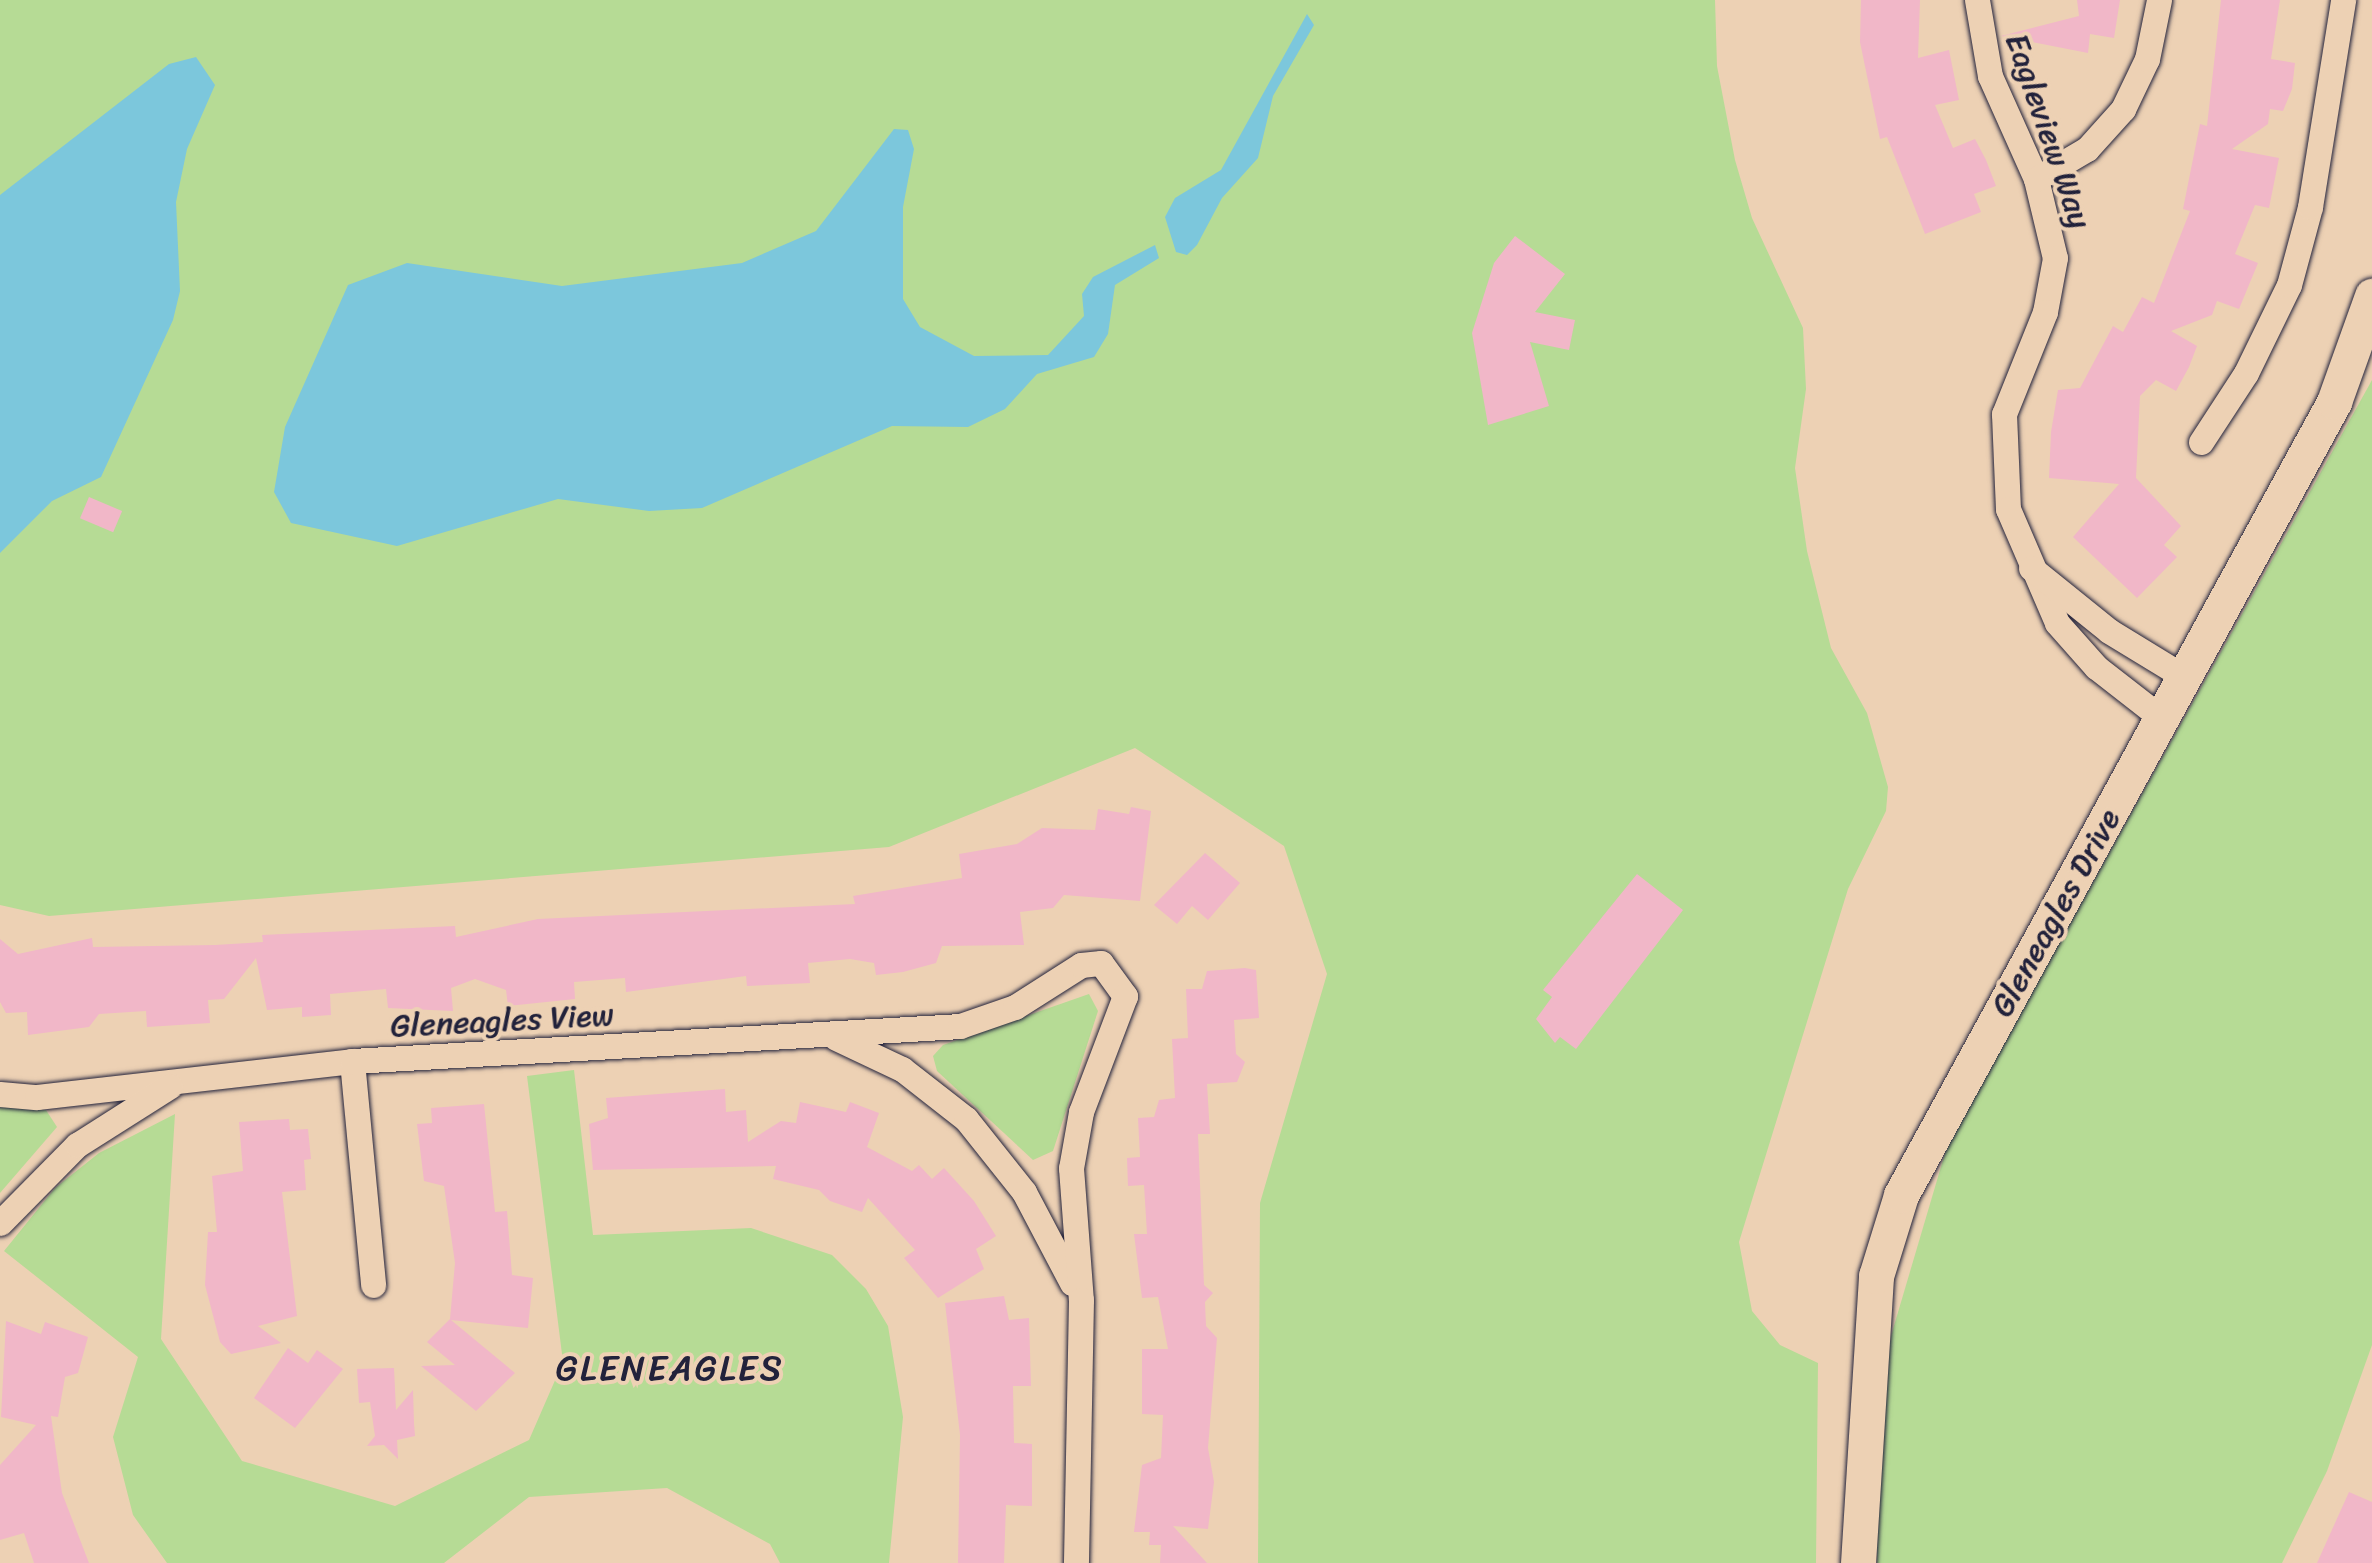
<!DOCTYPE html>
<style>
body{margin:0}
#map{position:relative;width:2372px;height:1563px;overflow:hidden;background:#edd1b4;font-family:Sriracha,sans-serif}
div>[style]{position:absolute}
.green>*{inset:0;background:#b6db95}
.water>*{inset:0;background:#7cc7dc}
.building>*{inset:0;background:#f1b7c8;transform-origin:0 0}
.roads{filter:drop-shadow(0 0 2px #22223b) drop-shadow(0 0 2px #22223b)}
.street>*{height:25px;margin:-12.5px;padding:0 12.5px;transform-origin:12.5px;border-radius:12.5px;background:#edd1b4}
.secondary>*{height:35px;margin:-17.5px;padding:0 17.5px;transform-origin:17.5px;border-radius:17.5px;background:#edd1b4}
span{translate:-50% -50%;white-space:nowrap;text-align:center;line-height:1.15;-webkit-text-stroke:8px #edd1b4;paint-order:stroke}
.street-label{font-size:32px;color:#22223b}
.neighbourhood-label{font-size:35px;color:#22223b;letter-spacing:2.5px}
</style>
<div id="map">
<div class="green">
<div style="clip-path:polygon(0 0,1715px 0,1717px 66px,1735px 160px,1752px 218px,1803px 328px,1806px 389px,1795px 468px,1807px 551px,1831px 648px,1867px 713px,1888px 787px,1886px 811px,1848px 889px,1739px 1242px,1752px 1311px,1780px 1345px,1818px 1363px,1816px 1563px,1258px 1563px,1260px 1203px,1327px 974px,1284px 846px,1135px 748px,889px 847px,49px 916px,0 905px)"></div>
<div style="clip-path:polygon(2372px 380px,2372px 1345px,2327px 1471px,2282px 1563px,1877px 1563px,1878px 1432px,1891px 1336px,1948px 1143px)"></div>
<div style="clip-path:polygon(1089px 994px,1098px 1011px,1053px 1151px,1033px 1160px,937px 1071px,933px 1056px,943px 1045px)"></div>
<div style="clip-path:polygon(574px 1070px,593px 1235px,751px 1228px,832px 1255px,866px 1289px,888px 1326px,903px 1417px,889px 1563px,780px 1563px,770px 1544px,667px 1488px,529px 1497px,444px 1563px,167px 1563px,133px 1515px,113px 1437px,138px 1357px,4px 1251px,55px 1188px,99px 1153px,175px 1114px,161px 1339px,242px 1461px,395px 1506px,529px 1440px,563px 1362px,527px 1076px)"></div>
<div style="clip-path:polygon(0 1106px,46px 1110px,57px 1127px,0 1193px)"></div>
</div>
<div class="water">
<div style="clip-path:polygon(1307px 14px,1314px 25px,1273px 96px,1258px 158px,1222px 198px,1197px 245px,1187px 255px,1176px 252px,1165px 217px,1175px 198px,1221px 170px)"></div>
<div style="clip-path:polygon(196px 57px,215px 85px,187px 149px,176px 202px,180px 291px,173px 320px,101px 477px,52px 501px,0 553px,0 195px,169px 64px)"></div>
<div style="clip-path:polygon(894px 129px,908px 130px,914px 149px,903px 207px,903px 299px,920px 327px,974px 356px,1048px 355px,1084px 316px,1082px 294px,1093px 277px,1155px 245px,1159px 258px,1115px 285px,1108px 334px,1094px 357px,1037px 374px,1005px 409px,968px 427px,892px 426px,702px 508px,649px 511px,558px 499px,397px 546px,291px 523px,274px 492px,285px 427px,348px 285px,407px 263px,562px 286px,742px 263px,816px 231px)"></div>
</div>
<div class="building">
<div style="clip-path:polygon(1861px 0,1920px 0,1918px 58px,1949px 50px,1959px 100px,1935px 105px,1953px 148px,1975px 139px,1986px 160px,1996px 186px,1974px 194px,1981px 212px,1925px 234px,1887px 137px,1880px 139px,1860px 42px)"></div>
<div style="clip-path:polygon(2077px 0,2120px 0,2114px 38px,2090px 34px,2088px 53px,2001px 36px,2079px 16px)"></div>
<div style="clip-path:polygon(2221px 0,2280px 0,2271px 59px,2295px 63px,2292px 89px,2283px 111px,2270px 109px,2268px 124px,2232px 149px,2279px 158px,2269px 208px,2255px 205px,2235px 254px,2258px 263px,2239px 309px,2217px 301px,2212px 315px,2171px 331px,2197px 346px,2189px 367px,2176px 391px,2156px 380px,2140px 396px,2136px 478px,2181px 526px,2164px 545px,2177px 557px,2137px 598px,2073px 537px,2119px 484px,2049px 478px,2051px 432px,2058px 390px,2080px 388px,2113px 326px,2123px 332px,2142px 297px,2154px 303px,2190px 211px,2183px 209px,2200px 124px,2207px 126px)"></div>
<div style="clip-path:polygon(1515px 236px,1565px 274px,1535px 312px,1575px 320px,1569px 350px,1530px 342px,1549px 406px,1488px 425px,1472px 333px,1494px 263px)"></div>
<div style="left:89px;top:497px;width:36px;height:23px;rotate:23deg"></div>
<div style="clip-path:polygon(1131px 807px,1151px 811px,1140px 901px,1064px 895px,1053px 908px,1020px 912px,1024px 945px,942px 946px,936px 963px,903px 972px,876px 975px,874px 963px,850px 959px,808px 963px,810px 983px,747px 986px,746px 976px,626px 992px,625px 978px,574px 982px,575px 999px,508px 1006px,506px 990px,475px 979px,451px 988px,453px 1011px,388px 1008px,386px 989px,330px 994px,331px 1015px,302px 1017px,302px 1007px,267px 1010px,256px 958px,224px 999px,208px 1000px,210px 1023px,147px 1027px,146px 1011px,99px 1014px,89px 1027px,28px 1035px,27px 1012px,6px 1013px,0 1002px,0 939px,18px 954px,92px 938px,93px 947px,215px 945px,263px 942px,262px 935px,455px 926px,456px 937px,538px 919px,855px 904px,853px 896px,962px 878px,959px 854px,1017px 844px,1042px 828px,1095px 830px,1098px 809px,1129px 814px)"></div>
<div style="clip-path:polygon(1205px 853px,1240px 883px,1208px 920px,1192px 906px,1177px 924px,1154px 905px)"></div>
<div style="clip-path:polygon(1637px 874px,1683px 910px,1576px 1049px,1560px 1037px,1555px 1043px,1536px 1019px,1552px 997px,1543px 990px)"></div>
<div style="clip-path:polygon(1245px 968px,1256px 970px,1259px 1018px,1234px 1020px,1236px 1054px,1245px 1062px,1237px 1082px,1207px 1084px,1210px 1134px,1198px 1134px,1204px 1285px,1213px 1293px,1205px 1302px,1206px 1326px,1217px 1338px,1208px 1448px,1214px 1482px,1208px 1529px,1173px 1526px,1207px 1563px,1160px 1563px,1161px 1545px,1149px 1545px,1150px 1532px,1134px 1532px,1142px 1465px,1161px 1458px,1163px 1415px,1142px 1414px,1142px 1349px,1168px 1349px,1158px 1297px,1142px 1298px,1134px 1234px,1147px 1234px,1144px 1185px,1128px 1186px,1127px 1158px,1140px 1157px,1138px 1118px,1154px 1117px,1159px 1100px,1175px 1098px,1172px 1039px,1188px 1038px,1186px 989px,1202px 989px,1207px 971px)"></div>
<div style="clip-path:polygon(725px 1089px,726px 1112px,746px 1110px,748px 1142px,781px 1121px,796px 1123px,800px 1102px,846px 1112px,850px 1102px,879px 1113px,867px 1147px,912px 1171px,919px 1165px,932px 1179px,944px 1168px,974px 1201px,996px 1236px,976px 1249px,984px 1269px,938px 1298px,904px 1258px,915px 1250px,868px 1198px,862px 1212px,830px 1201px,819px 1190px,773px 1179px,776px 1166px,593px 1170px,589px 1124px,608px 1118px,606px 1098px)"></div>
<div style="clip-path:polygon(484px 1104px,495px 1212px,507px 1211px,512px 1275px,533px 1278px,528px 1328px,451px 1320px,515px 1373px,476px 1411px,421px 1366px,455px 1365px,427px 1342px,450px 1319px,455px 1263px,444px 1186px,424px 1181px,417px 1124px,432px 1123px,431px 1108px)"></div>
<div style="clip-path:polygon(289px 1119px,290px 1130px,308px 1129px,311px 1159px,304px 1160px,306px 1190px,282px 1192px,297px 1316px,258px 1326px,281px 1343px,231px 1354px,220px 1342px,205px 1285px,208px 1232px,217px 1232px,212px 1176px,243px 1171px,239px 1122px)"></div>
<div style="clip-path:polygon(1004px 1296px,1009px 1320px,1029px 1318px,1031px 1386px,1013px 1386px,1014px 1443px,1032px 1444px,1032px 1506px,1006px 1505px,1004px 1563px,958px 1563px,960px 1435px,945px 1303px)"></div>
<div style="clip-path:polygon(6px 1321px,41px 1334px,45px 1322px,88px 1337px,78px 1373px,65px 1377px,58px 1417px,51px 1416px,62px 1493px,89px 1563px,34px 1563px,24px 1533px,0 1540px,0 1465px,36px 1425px,1px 1417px)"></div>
<div style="clip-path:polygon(288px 1348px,308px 1363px,317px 1350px,343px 1369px,295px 1428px,254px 1398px)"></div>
<div style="clip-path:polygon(394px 1368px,396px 1410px,413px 1390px,414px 1423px,415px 1436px,397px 1440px,398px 1459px,384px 1445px,367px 1446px,375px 1436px,370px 1402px,359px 1403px,357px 1369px)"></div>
<div style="clip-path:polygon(2349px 1492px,2372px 1502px,2372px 1563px,2317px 1563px)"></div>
</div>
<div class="roads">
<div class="street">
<div style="left:1977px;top:0;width:77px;rotate:80.3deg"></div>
<div style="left:1990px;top:76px;width:113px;rotate:65.9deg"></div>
<div style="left:2036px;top:179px;width:81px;rotate:76.5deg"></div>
<div style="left:2055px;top:258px;width:55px;rotate:100.5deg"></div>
<div style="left:2045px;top:312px;width:110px;rotate:111.9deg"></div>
<div style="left:2004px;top:414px;width:95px;rotate:87.6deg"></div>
<div style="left:2008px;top:509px;width:124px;rotate:66.7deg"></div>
<div style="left:2057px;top:623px;width:59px;rotate:48.4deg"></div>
<div style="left:2096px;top:667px;width:86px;rotate:37.9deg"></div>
<div style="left:2036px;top:179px;width:59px;rotate:-30.5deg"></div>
<div style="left:2087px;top:149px;width:54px;rotate:-48deg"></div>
<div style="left:2123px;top:109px;width:55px;rotate:-64.4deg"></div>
<div style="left:2147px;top:59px;width:60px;rotate:-78.5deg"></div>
<div style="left:2201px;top:442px;width:82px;rotate:-56.9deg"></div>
<div style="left:2246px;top:373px;width:98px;rotate:-64deg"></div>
<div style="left:2289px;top:285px;width:81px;rotate:-74.9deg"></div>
<div style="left:2310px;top:207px;width:210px;rotate:-80.9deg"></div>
<div style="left:2031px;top:568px;width:100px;rotate:38.9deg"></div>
<div style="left:2109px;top:631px;width:90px;rotate:31.4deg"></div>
<div style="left:836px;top:1038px;width:73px;rotate:25.2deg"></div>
<div style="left:902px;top:1069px;width:81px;rotate:38deg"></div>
<div style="left:966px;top:1119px;width:93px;rotate:51.5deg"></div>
<div style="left:1024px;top:1192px;width:103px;rotate:62.2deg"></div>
<div style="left:352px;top:1061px;width:225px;rotate:84.6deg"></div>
<div style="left:0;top:1094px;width:37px;rotate:5deg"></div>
<div style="left:37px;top:1097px;width:317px;rotate:-6.5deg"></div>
<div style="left:352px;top:1061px;width:609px;rotate:-3.29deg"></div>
<div style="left:960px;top:1026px;width:58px;rotate:-19.1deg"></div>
<div style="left:1015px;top:1007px;width:78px;rotate:-32.5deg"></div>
<div style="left:1081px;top:965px;width:20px;rotate:-6deg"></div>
<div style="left:1101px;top:963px;width:41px;rotate:54deg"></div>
<div style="left:1125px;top:996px;width:124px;rotate:110.8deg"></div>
<div style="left:1081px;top:1112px;width:57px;rotate:100.1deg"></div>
<div style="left:1071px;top:1168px;width:132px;rotate:85.7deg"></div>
<div style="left:1081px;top:1300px;width:263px;rotate:91.1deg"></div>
<div style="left:0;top:1223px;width:110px;rotate:-45.4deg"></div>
<div style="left:77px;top:1145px;width:110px;rotate:-32.4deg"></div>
</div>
<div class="secondary">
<div style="left:1858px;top:1563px;width:288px;rotate:-86.4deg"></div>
<div style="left:1876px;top:1276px;width:85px;rotate:-72.8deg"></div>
<div style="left:1901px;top:1195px;width:904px;rotate:-61.36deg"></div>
<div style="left:2334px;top:402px;width:113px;rotate:-70.3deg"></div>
</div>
</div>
<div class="street-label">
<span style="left:2048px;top:131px;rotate:71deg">Eagleview Way</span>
<span style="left:2056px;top:913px;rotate:-61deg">Gleneagles Drive</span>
<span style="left:502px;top:1021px;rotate:-3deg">Gleneagles View</span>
</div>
<div class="neighbourhood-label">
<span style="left:670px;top:1368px">GLENEAGLES</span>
</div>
</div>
